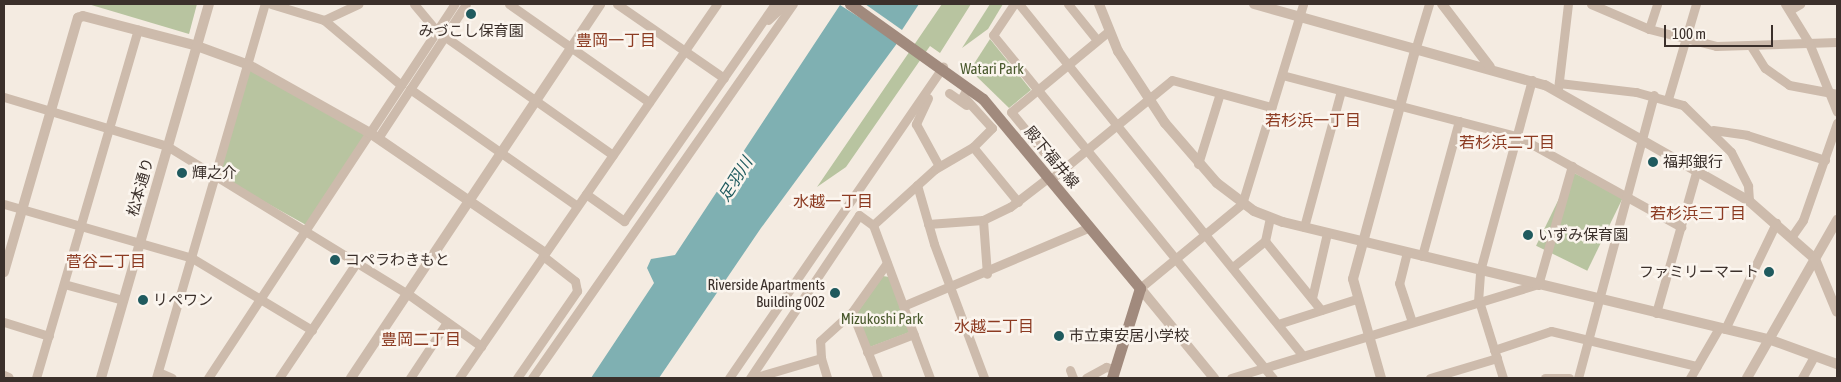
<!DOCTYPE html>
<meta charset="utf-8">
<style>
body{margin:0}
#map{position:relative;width:1841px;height:382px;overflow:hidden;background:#f4ebe1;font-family:"Asap Condensed","Noto Sans JP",sans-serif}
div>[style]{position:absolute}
.green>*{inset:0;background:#b8c4a0;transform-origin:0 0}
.water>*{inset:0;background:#7fb0b2}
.minor>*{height:9px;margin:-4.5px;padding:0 4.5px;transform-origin:4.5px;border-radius:4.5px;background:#cdbbac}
.tertiary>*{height:10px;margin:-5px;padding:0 5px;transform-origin:5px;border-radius:5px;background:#cdbbac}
.secondary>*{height:11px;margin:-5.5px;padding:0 5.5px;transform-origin:5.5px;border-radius:5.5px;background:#a18a7d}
.dots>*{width:14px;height:14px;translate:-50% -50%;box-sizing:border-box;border:2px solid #fbf5ee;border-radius:50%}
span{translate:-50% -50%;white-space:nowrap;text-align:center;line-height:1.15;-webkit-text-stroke:5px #fbf5ee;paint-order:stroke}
.poi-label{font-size:15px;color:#3b302b}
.left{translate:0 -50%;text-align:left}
.right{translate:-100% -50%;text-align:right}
.park-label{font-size:15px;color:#4a5a2e}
.street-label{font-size:15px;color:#3b302b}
.neighbourhood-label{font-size:16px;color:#8c3b22}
.water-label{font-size:16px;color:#1f5a5e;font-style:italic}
.frame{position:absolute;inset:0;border:5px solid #3b302b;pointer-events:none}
.scale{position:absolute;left:1664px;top:25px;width:109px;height:22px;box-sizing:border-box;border:2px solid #3b302b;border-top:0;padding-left:6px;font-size:15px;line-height:18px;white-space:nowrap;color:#3b302b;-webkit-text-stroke:4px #fbf5ee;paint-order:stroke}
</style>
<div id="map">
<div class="green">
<div style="clip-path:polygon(88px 4px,197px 4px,189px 34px)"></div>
<div style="clip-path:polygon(942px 4px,971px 4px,940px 53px,930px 46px,846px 167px,817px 187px)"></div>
<div style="clip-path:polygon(990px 4px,1003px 4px,988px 29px,962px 48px)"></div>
<div style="clip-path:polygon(990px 39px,1031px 90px,1009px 108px,970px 70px)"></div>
<div style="clip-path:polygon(249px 65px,368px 135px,308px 226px,216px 175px)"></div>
<div style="left:1572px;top:172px;width:57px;height:82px;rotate:26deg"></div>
<div style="clip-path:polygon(883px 276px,889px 277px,910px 332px,870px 347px,857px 313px)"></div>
</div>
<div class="water">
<div style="clip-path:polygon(865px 4px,919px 4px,902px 30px)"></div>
<div style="clip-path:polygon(840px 5px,898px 42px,761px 228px,659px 378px,591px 378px,654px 283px,647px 268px,651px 259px,675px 255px)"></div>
</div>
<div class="minor">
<div style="left:271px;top:4px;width:55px;rotate:16.8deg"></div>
<div style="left:324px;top:20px;width:101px;rotate:40.2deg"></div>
<div style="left:414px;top:4px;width:35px;rotate:50deg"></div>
<div style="left:437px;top:31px;width:215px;rotate:35.2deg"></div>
<div style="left:509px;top:4px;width:171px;rotate:35deg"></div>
<div style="left:617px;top:4px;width:130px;rotate:34.7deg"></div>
<div style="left:1014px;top:4px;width:37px;rotate:124deg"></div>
<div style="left:993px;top:35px;width:443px;rotate:50.8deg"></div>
<div style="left:1019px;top:4px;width:452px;rotate:51.1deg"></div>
<div style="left:1068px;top:4px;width:46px;rotate:51.1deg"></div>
<div style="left:1591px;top:4px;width:63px;rotate:23.3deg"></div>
<div style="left:1649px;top:29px;width:69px;rotate:14.2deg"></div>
<div style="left:1716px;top:46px;width:121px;rotate:-1.9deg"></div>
<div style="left:1785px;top:4px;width:46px;rotate:58.4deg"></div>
<div style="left:1809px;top:43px;width:74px;rotate:67.9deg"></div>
<div style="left:1790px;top:10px;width:12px;rotate:-31deg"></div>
<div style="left:324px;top:20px;width:38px;rotate:-25deg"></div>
<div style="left:768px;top:20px;width:23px;rotate:-43deg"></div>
<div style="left:1649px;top:29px;width:26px;rotate:-72deg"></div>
<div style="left:1751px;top:46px;width:26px;rotate:58deg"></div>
<div style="left:1765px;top:68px;width:29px;rotate:35deg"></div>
<div style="left:1789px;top:85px;width:49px;rotate:10.6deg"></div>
<div style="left:1416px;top:47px;width:45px;rotate:-73.2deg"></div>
<div style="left:1282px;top:75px;width:243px;rotate:14.6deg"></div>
<div style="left:1517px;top:136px;width:188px;rotate:29deg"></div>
<div style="left:1559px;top:83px;width:78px;rotate:6.7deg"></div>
<div style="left:1636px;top:92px;width:49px;rotate:15.5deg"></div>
<div style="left:1683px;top:105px;width:67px;rotate:44.4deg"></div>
<div style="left:1731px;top:152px;width:38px;rotate:63deg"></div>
<div style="left:1748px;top:186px;width:15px;rotate:86deg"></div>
<div style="left:410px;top:89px;width:204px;rotate:35deg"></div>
<div style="left:1558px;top:89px;width:86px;rotate:-83.3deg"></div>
<div style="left:949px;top:93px;width:21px;rotate:35deg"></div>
<div style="left:4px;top:97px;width:170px;rotate:16.7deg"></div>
<div style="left:167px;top:146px;width:283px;rotate:31.6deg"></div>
<div style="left:408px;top:294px;width:90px;rotate:35.5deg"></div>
<div style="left:928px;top:98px;width:29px;rotate:115deg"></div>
<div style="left:916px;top:124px;width:48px;rotate:61.3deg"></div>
<div style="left:1668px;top:99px;width:99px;rotate:-73.6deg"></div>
<div style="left:1713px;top:130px;width:34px;rotate:8deg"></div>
<div style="left:1747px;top:135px;width:82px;rotate:17.8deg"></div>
<div style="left:378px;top:138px;width:160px;rotate:-56.7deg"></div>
<div style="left:973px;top:147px;width:71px;rotate:50.7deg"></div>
<div style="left:1198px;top:164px;width:74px;rotate:-72.8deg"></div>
<div style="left:1060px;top:172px;width:77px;rotate:-129.2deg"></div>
<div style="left:1011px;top:112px;width:127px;rotate:-39.6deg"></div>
<div style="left:1051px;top:179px;width:156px;rotate:-39.3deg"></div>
<div style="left:1172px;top:80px;width:103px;rotate:15.3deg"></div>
<div style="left:917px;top:185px;width:61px;rotate:73.9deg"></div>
<div style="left:934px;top:244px;width:143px;rotate:69.5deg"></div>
<div style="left:586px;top:194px;width:47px;rotate:35.4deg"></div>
<div style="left:624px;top:221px;width:264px;rotate:-55.2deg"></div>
<div style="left:4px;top:204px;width:196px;rotate:16deg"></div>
<div style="left:192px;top:258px;width:140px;rotate:31deg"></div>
<div style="left:983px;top:220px;width:54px;rotate:85.8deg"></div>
<div style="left:928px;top:224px;width:55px;rotate:-4.2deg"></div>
<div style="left:983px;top:220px;width:30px;rotate:-26deg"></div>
<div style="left:1010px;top:207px;width:49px;rotate:-37.6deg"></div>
<div style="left:873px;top:225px;width:84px;rotate:-42.1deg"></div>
<div style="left:935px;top:169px;width:44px;rotate:-30.1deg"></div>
<div style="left:973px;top:147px;width:27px;rotate:-45deg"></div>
<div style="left:992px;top:128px;width:43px;rotate:-132.2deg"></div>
<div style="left:963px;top:96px;width:10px;rotate:-61deg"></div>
<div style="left:1304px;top:227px;width:141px;rotate:-74.8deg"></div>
<div style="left:1792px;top:236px;width:19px;rotate:-55deg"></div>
<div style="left:1803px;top:220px;width:103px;rotate:-70.7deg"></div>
<div style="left:1265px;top:241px;width:89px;rotate:50.9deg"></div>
<div style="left:1407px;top:252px;width:32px;rotate:104deg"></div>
<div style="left:1399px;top:283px;width:41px;rotate:71.6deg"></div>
<div style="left:1422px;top:256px;width:140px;rotate:-74.7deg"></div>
<div style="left:1234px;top:266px;width:40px;rotate:-39deg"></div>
<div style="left:1265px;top:241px;width:24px;rotate:-78deg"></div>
<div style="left:64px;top:284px;width:61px;rotate:15.2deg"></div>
<div style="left:1538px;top:285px;width:124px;rotate:-74.1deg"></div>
<div style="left:1140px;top:288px;width:132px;rotate:-39.5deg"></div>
<div style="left:1242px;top:204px;width:209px;rotate:-73deg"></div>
<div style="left:1312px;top:298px;width:67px;rotate:-77deg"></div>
<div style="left:1479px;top:301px;width:81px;rotate:72.7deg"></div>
<div style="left:1478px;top:302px;width:31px;rotate:-86deg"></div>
<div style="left:1480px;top:271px;width:198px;rotate:-74.8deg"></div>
<div style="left:903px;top:306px;width:203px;rotate:-22.9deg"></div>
<div style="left:852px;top:312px;width:71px;rotate:68.5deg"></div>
<div style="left:1656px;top:313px;width:150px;rotate:-74.1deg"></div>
<div style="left:4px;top:322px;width:47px;rotate:17.3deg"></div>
<div style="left:1281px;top:323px;width:79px;rotate:-17.7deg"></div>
<div style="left:1725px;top:329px;width:118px;rotate:-64.3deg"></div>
<div style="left:1494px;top:350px;width:60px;rotate:-18.4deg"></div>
<div style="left:1551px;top:331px;width:150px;rotate:13.5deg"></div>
<div style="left:867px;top:352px;width:50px;rotate:-21deg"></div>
<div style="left:821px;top:358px;width:17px;rotate:-93deg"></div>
<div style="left:820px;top:341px;width:43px;rotate:-42.2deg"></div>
<div style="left:852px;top:312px;width:60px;rotate:-54.5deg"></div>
<div style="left:1070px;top:370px;width:9px;rotate:69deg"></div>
<div style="left:158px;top:372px;width:15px;rotate:23deg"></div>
<div style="left:36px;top:378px;width:363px;rotate:-73.7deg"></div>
<div style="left:156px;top:378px;width:390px;rotate:-73.8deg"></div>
<div style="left:208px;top:378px;width:448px;rotate:-56.6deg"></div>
<div style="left:279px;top:378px;width:140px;rotate:-56.1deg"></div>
<div style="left:410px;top:378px;width:67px;rotate:-56.5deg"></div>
<div style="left:459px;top:378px;width:454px;rotate:-55.4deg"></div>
<div style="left:517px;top:378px;width:106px;rotate:-55.4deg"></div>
<div style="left:577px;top:291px;width:10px;rotate:-101deg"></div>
<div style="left:575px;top:281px;width:41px;rotate:-142deg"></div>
<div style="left:532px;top:378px;width:456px;rotate:-55.1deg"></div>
<div style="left:729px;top:378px;width:378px;rotate:-55.5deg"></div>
<div style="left:750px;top:378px;width:196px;rotate:-56.2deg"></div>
<div style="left:859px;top:215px;width:17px;rotate:36deg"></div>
<div style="left:873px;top:225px;width:163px;rotate:69.6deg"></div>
<div style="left:753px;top:378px;width:71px;rotate:-16.4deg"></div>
<div style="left:821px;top:358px;width:21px;rotate:73deg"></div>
<div style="left:1086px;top:378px;width:23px;rotate:-29deg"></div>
<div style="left:1106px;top:367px;width:8px;rotate:14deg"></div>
<div style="left:1231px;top:378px;width:318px;rotate:-17deg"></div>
<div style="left:1430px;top:378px;width:70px;rotate:-16.6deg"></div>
<div style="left:1545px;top:378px;width:24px"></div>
<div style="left:1578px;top:378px;width:293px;rotate:-75deg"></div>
<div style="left:1690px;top:378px;width:58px;rotate:-59.9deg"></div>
<div style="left:1802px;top:378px;width:25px;rotate:-61deg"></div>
</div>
<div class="tertiary">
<div style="left:1099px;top:4px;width:51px;rotate:68deg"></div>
<div style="left:1118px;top:51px;width:86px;rotate:56.9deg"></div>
<div style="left:1165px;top:123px;width:79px;rotate:49.1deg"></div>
<div style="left:1217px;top:183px;width:46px;rotate:37.1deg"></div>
<div style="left:1254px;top:211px;width:31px;rotate:21deg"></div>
<div style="left:1283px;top:222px;width:502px;rotate:13.59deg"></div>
<div style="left:1771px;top:340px;width:70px;rotate:20deg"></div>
<div style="left:1254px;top:4px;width:302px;rotate:15.6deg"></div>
<div style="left:1545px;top:85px;width:235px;rotate:29.6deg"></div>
<div style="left:1749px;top:201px;width:88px;rotate:41.3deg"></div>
<div style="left:1815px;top:259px;width:57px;rotate:67.5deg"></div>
<div style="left:1442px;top:4px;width:79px;rotate:52.7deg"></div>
<div style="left:4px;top:272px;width:265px;rotate:-73.8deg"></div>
<div style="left:78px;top:18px;width:5px;rotate:-22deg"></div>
<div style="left:83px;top:16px;width:118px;rotate:14.7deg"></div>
<div style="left:197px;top:46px;width:55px;rotate:20.1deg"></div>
<div style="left:249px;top:65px;width:139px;rotate:29.3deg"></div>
<div style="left:370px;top:133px;width:212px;rotate:34.4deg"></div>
<div style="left:1140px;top:288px;width:117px;rotate:50.6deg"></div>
<div style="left:4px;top:376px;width:5px;rotate:22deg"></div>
<div style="left:101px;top:378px;width:389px;rotate:-73.9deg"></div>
<div style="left:351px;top:378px;width:449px;rotate:-56.3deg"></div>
<div style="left:1381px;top:378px;width:103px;rotate:-105.8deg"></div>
<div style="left:1353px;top:279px;width:240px;rotate:-74.8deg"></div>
<div style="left:1747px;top:378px;width:182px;rotate:-60.3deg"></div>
</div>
<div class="secondary">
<div style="left:850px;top:4px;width:163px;rotate:35.5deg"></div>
<div style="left:983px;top:99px;width:246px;rotate:50.3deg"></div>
<div style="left:1140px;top:288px;width:94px;rotate:107.3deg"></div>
</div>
<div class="dots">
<div style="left:471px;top:14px;background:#1f5a5e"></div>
<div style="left:1653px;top:162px;background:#1f5a5e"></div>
<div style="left:182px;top:173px;background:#1f5a5e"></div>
<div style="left:1528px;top:235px;background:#1f5a5e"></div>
<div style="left:335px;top:260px;background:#1f5a5e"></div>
<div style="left:1769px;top:272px;background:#1f5a5e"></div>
<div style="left:835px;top:293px;background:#1f5a5e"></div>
<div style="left:143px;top:300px;background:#1f5a5e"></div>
<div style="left:1059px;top:336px;background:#1f5a5e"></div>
</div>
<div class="poi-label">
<span style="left:471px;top:31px">みづこし保育園</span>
<span class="left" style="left:1663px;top:162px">福邦銀行</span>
<span class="left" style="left:192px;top:173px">輝之介</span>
<span class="left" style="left:1538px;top:235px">いずみ保育園</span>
<span class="left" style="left:345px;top:260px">コペラわきもと</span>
<span class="right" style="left:1759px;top:272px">ファミリーマート</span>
<span class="right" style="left:825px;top:293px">Riverside Apartments<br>Building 002</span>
<span class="left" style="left:153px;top:300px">リペワン</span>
<span class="left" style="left:1069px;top:336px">市立東安居小学校</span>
</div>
<div class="park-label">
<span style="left:992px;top:69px">Watari Park</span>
<span style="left:882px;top:319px">Mizukoshi Park</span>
</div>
<div class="street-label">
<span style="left:1052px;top:157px;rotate:50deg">殿下福井線</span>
<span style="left:140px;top:187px;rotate:-74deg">松本通り</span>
</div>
<div class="neighbourhood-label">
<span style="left:616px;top:40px">豊岡一丁目</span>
<span style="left:1313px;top:120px">若杉浜一丁目</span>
<span style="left:1507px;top:142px">若杉浜二丁目</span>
<span style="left:833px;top:201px">水越一丁目</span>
<span style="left:1698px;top:213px">若杉浜三丁目</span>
<span style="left:106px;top:261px">菅谷二丁目</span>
<span style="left:994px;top:326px">水越二丁目</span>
<span style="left:421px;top:339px">豊岡二丁目</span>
</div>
<div class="water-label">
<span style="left:735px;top:179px;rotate:-58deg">足羽川</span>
</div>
<div class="frame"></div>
<div class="scale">100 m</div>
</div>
